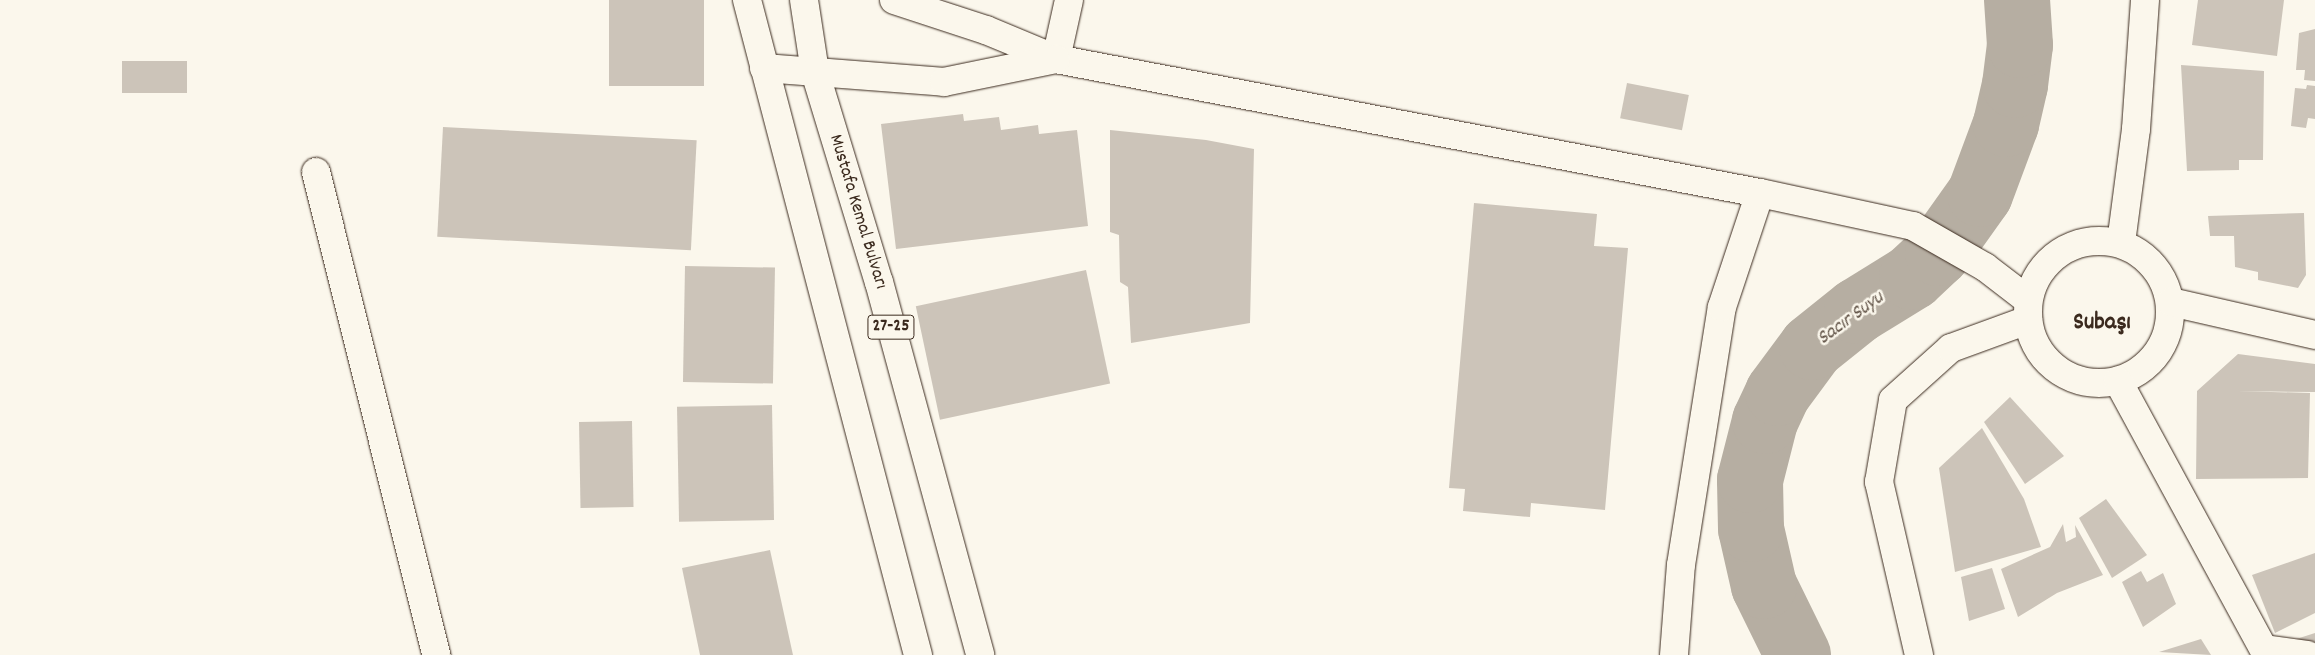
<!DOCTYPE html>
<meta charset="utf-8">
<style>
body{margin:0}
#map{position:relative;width:2315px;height:655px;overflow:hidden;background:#fbf7ec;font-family:Dekko,sans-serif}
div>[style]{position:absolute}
.river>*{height:66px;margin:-33px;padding:0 33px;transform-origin:33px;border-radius:33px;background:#b6aea2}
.building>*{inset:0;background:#ccc4b9;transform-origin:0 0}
.roads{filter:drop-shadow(0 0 1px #3b2a1e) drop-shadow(0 0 1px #3b2a1e)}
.street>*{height:28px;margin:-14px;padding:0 14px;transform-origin:14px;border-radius:14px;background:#fbf7ec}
.secondary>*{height:28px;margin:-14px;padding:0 14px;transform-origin:14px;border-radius:14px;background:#fbf7ec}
.secondary>.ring{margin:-14px;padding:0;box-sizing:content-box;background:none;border:28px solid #fbf7ec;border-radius:50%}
.highway>*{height:28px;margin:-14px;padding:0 14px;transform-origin:14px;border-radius:14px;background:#fbf7ec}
span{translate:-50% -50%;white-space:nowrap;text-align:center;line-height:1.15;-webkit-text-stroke:5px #fbf7ec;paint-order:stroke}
.shield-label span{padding:1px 4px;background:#fbf7ec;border:1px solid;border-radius:4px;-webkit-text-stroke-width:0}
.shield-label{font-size:18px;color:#3b2a1e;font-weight:700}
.street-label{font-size:19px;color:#3b2a1e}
.water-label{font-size:20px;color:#605246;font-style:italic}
.district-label{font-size:24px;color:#3b2a1e;font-weight:700}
</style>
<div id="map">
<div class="river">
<div style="left:1798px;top:655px;width:77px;rotate:-116.2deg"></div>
<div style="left:1764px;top:586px;width:58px;rotate:-102.8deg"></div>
<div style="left:1751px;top:529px;width:49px;rotate:-91.2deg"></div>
<div style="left:1750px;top:480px;width:61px;rotate:-75.7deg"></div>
<div style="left:1765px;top:421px;width:31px;rotate:-65deg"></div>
<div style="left:1778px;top:393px;width:57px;rotate:-53.5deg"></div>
<div style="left:1812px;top:347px;width:58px;rotate:-38.7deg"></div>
<div style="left:1857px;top:311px;width:65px;rotate:-31.7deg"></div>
<div style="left:1912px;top:277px;width:35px;rotate:-43deg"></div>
<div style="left:1938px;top:253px;width:72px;rotate:-54.6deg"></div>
<div style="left:1980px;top:194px;width:75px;rotate:-69.6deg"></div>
<div style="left:2006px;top:124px;width:40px;rotate:-77deg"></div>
<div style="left:2015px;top:85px;width:40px;rotate:-82.9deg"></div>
<div style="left:2020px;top:45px;width:45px;rotate:-93.8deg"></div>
</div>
<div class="building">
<div style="left:609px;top:0;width:95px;height:86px"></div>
<div style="clip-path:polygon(2198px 0,2284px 0,2277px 56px,2192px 45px)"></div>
<div style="clip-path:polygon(2315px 29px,2315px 81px,2304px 80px,2305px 70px,2296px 70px,2299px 33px)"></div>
<div style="left:187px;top:61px;width:32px;height:65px;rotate:90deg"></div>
<div style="clip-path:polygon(2181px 65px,2264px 71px,2263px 160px,2239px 160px,2239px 170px,2187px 171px)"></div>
<div style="left:1627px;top:83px;width:63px;height:36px;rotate:11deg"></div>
<div style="clip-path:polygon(2307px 85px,2315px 86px,2315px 119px,2308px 118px,2306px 128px,2291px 126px,2295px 88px,2306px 89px)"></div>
<div style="clip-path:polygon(963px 114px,964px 121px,999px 117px,1001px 130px,1038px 125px,1039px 134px,1077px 130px,1088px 226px,896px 249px,881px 124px)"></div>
<div style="left:443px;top:127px;width:254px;height:110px;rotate:3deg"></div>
<div style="clip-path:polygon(1110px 130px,1206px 140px,1254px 149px,1250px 323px,1131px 343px,1128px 287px,1120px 282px,1119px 235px,1110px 232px)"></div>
<div style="clip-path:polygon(1474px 203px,1597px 214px,1594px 246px,1628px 248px,1605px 510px,1531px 503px,1530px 517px,1463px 511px,1465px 489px,1449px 488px)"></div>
<div style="clip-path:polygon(2304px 213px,2306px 275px,2298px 288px,2258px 280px,2258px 272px,2235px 267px,2234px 236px,2210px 236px,2208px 216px)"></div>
<div style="left:685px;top:266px;width:90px;height:116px;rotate:1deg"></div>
<div style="left:1086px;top:270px;width:116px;height:174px;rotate:78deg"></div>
<div style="clip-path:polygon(2238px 354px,2315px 364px,2315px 392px,2237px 391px,2310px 393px,2308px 478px,2196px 479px,2197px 391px)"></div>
<div style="clip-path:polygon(2010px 397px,2064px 456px,2025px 484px,1984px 422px)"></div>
<div style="left:772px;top:405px;width:115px;height:95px;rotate:89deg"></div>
<div style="left:632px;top:421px;width:86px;height:53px;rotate:89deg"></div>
<div style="clip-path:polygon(1982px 428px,2024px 499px,2041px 547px,1955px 572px,1939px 468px)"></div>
<div style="clip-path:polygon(2106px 499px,2147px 555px,2112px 578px,2079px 518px)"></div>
<div style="clip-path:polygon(2063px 524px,2066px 542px,2076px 537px,2075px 525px,2103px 575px,2057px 593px,2018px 617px,2001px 569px,2050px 547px)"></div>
<div style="clip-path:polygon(770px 550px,793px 655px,700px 655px,682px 568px)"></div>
<div style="clip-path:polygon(2315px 553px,2315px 613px,2275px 633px,2252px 575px)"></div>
<div style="clip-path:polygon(1992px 568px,2005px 609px,1969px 621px,1961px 577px)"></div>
<div style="clip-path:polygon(2141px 571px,2147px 582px,2163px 573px,2176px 604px,2143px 627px,2122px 582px)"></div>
<div style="clip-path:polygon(2315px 633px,2315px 655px,2290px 641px)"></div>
<div style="clip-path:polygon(2201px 639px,2211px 655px,2159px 652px)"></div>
</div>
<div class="roads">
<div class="street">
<div style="left:1056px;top:59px;width:60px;rotate:-77.6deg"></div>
<div style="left:316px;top:172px;width:498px;rotate:76deg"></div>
<div style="left:2121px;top:243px;width:115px;rotate:-82.5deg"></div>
<div style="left:2136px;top:129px;width:129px;rotate:-86deg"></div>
<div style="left:2264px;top:649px;width:44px;rotate:7.8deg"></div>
<div style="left:1674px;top:655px;width:90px;rotate:-85.6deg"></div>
<div style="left:1681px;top:565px;width:261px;rotate:-81deg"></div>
<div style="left:1722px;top:307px;width:120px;rotate:-71.6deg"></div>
<div style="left:1919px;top:655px;width:178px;rotate:-103deg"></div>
<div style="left:1879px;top:482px;width:83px;rotate:-80.3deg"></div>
<div style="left:1893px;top:400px;width:78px;rotate:-41.9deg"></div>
<div style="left:1951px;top:348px;width:82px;rotate:-20deg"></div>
</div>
<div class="secondary">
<div style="left:894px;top:0;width:97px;rotate:18.1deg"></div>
<div style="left:986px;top:30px;width:76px;rotate:22.5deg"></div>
<div style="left:1056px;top:59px;width:717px;rotate:10.78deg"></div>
<div style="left:1760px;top:193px;width:157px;rotate:12.2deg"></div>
<div style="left:1913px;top:226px;width:83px;rotate:29.7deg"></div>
<div style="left:1985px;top:267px;width:54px;rotate:37.5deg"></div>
<div style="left:764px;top:68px;width:181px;rotate:4.4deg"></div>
<div style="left:944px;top:82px;width:114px;rotate:-11.6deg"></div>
<div class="ring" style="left:2028px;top:241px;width:114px;height:114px"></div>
<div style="left:2171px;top:302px;width:148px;rotate:12.9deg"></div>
<div style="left:2118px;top:381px;width:312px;rotate:61.5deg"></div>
</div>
<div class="highway">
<div style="left:747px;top:0;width:677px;rotate:75.37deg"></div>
<div style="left:804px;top:0;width:73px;rotate:81.3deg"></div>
<div style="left:815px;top:72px;width:220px;rotate:73.1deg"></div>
<div style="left:879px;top:282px;width:386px;rotate:74.8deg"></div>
</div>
</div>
<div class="shield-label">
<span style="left:891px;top:327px">27-25</span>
</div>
<div class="street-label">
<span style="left:857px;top:212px;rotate:73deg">Mustafa Kemal Bulvarı</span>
</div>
<div class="water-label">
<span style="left:1851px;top:319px;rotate:-36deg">Sacır Suyu</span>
</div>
<div class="district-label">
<span style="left:2102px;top:324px">Subaşı</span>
</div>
</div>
